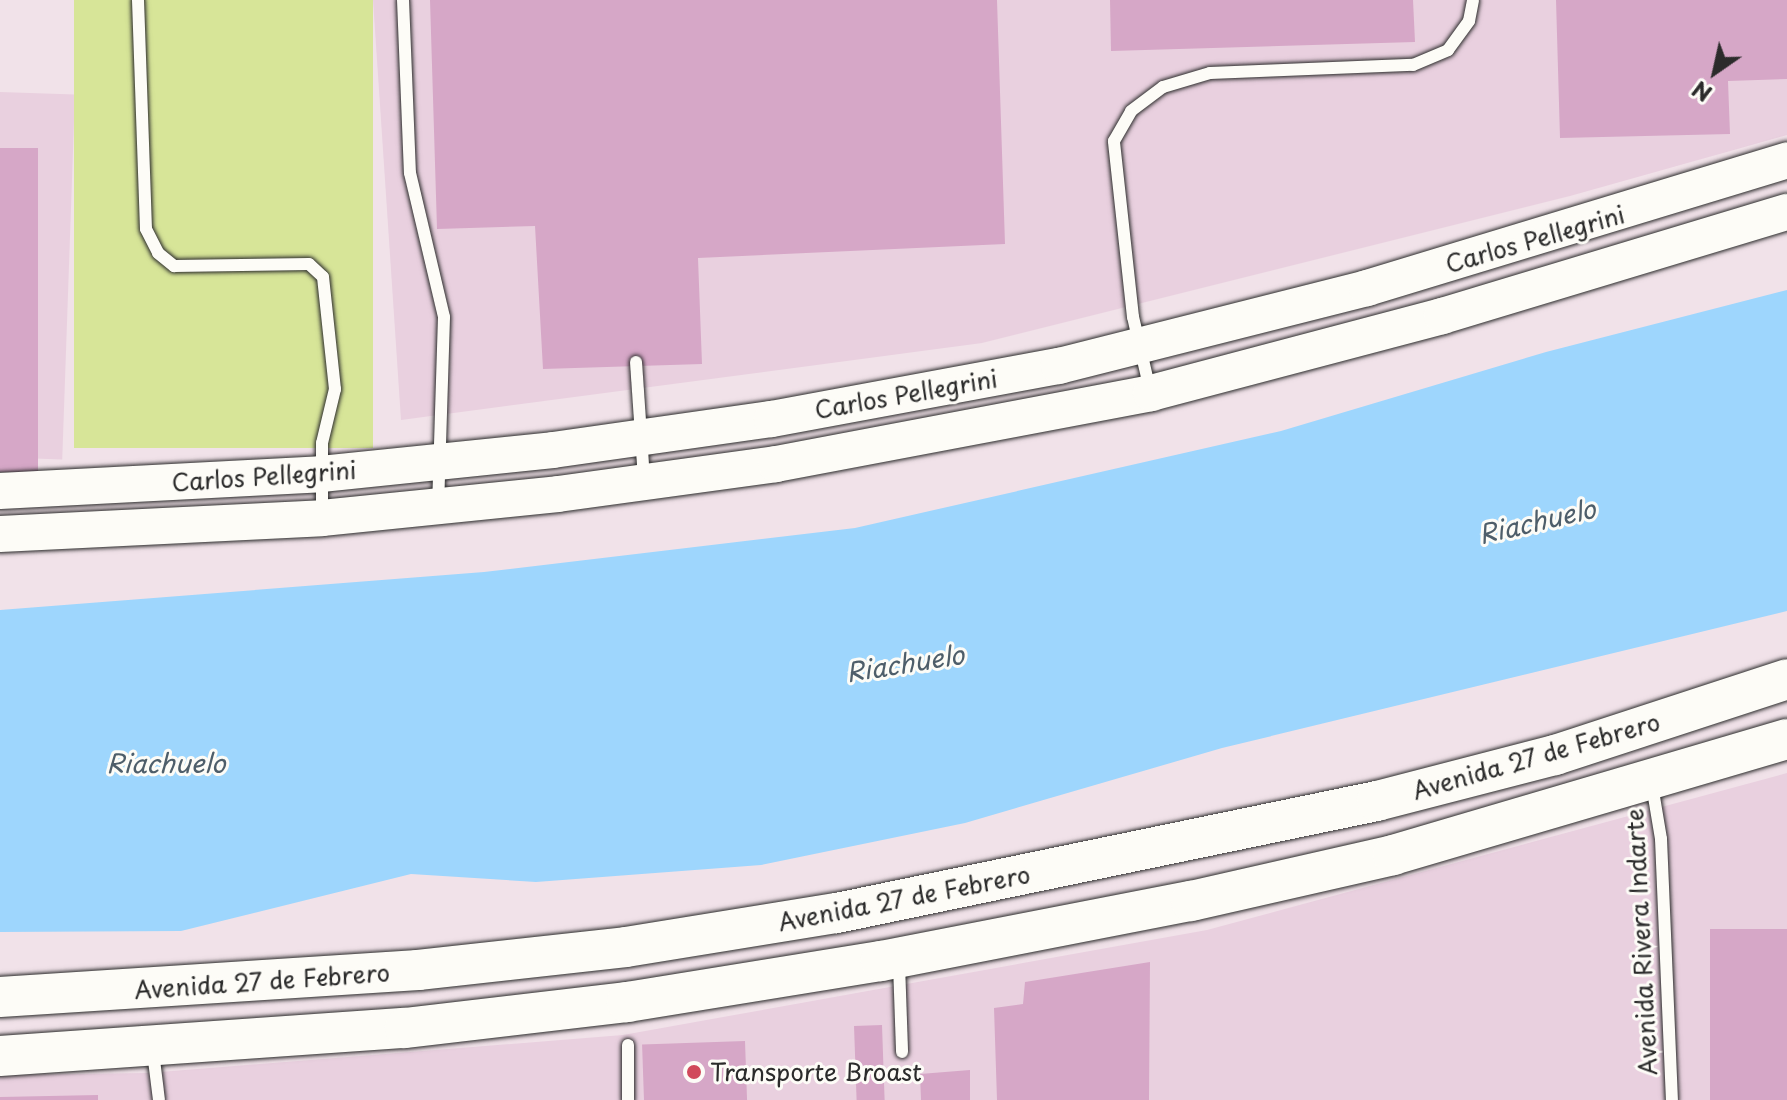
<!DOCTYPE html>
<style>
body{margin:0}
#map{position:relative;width:1787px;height:1100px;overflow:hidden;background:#f1e2e9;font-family:"Playpen Sans",sans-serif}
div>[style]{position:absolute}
.built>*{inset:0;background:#e9d0df;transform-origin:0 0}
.green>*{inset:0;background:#d7e598;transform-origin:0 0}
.water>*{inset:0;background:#9ed6fd}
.building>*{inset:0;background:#d6a7c7;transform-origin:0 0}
.roads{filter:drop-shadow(0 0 2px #2b2b2b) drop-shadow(0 0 2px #2b2b2b)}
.lane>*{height:12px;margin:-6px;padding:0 6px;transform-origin:6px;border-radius:6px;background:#fdfcf7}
.secondary>*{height:36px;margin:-18px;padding:0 18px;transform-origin:18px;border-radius:18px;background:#fdfcf7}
.primary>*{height:40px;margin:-20px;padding:0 20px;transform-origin:20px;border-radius:20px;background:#fdfcf7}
.dots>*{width:22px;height:22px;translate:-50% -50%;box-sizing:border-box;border:4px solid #fdfcf7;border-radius:50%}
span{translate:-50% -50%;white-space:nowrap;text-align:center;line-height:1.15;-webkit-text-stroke:6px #fdfcf7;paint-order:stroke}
.street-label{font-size:24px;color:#2b2b2b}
.poi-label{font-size:24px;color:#2b2b2b}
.left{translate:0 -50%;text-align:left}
.water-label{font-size:26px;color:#4e5e6a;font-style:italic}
.north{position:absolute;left:1675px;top:32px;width:80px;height:80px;-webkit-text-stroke:6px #fdfcf7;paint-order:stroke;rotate:214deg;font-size:22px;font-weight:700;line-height:32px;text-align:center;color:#2b2b2b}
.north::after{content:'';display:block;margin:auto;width:28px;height:36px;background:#2b2b2b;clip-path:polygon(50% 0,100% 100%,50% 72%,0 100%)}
</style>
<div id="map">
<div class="built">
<div style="clip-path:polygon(373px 0,1787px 0,1787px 135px,1570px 196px,982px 343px,401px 420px)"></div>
<div style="left:0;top:92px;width:75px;height:365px;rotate:2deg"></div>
<div style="clip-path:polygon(1787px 773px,1787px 1100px,0 1100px,0 1075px,148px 1073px,623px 1035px,1207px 930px)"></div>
</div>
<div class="green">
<div style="left:74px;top:0;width:299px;height:448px"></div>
</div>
<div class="water">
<div style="clip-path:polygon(1787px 290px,1787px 611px,1222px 748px,965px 823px,761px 865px,536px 882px,411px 874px,181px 931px,0 932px,0 610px,484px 572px,855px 528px,1281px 431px,1546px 352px)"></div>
</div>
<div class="building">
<div style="clip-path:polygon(430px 0,997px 0,1005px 244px,698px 258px,702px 364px,543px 369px,535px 226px,437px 229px)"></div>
<div style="clip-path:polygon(1110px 0,1413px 0,1415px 42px,1111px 51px)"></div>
<div style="clip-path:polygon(1556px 0,1787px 0,1787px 79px,1728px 81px,1730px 134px,1560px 138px)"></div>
<div style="left:0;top:148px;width:38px;height:324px"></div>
<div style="left:1787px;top:929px;width:171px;height:77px;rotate:90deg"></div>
<div style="clip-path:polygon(1150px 962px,1149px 1100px,997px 1100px,994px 1008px,1023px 1004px,1025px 982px)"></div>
<div style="left:882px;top:1025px;width:75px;height:28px;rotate:88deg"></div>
<div style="left:745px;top:1041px;width:59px;height:103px;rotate:88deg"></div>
<div style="clip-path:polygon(970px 1070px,970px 1100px,921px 1100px,920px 1074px)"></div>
<div style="clip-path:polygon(98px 1095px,98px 1100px,0 1100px,0 1097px)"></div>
</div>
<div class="roads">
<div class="lane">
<div style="left:138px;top:0;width:229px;rotate:88deg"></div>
<div style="left:146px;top:229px;width:27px;rotate:63deg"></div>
<div style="left:158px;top:253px;width:21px;rotate:39deg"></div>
<div style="left:174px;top:266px;width:135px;rotate:-0.8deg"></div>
<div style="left:309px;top:264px;width:19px;rotate:43deg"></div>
<div style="left:323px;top:277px;width:113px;rotate:83.9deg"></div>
<div style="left:335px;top:389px;width:56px;rotate:103.5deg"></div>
<div style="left:322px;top:443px;width:72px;rotate:90deg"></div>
<div style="left:403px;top:0;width:173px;rotate:87.7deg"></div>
<div style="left:410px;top:173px;width:148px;rotate:76.7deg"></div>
<div style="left:444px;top:317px;width:186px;rotate:91.8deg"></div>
<div style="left:636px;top:362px;width:117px;rotate:86.1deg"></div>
<div style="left:1150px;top:390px;width:75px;rotate:-103.1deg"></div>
<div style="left:1133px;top:317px;width:177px;rotate:-96.2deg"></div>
<div style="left:1114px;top:141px;width:34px;rotate:-60deg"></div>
<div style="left:1131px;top:111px;width:40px;rotate:-37deg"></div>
<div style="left:1163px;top:87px;width:49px;rotate:-16.6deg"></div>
<div style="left:1210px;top:73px;width:203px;rotate:-2.3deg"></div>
<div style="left:1413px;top:65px;width:38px;rotate:-23deg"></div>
<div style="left:1448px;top:50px;width:36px;rotate:-54deg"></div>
<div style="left:1469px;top:21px;width:21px;rotate:-79deg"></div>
<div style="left:1652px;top:785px;width:55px;rotate:80.5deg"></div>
<div style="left:1661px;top:839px;width:261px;rotate:87.6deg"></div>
<div style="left:899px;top:964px;width:88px;rotate:88deg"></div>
<div style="left:153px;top:1052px;width:48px;rotate:82.9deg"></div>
<div style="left:628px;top:1100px;width:55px;rotate:-90deg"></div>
</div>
<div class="secondary">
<div style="left:0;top:491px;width:321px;rotate:-3deg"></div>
<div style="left:321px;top:474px;width:233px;rotate:-5.9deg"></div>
<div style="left:553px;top:450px;width:221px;rotate:-8.1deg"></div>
<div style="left:772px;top:419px;width:292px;rotate:-10.5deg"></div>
<div style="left:1059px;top:366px;width:318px;rotate:-14.2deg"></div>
<div style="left:1367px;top:288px;width:439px;rotate:-16.9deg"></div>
<div style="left:0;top:534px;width:322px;rotate:-2.8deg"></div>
<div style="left:322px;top:518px;width:237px;rotate:-5.8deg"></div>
<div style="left:558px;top:494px;width:220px;rotate:-7.8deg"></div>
<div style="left:776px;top:464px;width:382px;rotate:-10.7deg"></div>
<div style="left:1151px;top:393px;width:301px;rotate:-14.8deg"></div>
<div style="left:1442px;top:316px;width:360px;rotate:-16.8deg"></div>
</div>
<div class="primary">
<div style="left:0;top:997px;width:419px;rotate:-3.7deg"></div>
<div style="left:418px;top:970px;width:209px;rotate:-6.3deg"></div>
<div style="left:626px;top:947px;width:214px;rotate:-9.2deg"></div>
<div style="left:837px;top:913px;width:551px;rotate:-11.72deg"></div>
<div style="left:1377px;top:801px;width:184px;rotate:-14.5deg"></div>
<div style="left:1555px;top:755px;width:244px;rotate:-18.1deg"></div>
<div style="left:0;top:1056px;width:406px;rotate:-4deg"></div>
<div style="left:405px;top:1028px;width:224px;rotate:-6.7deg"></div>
<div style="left:627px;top:1002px;width:257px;rotate:-9.2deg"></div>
<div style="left:881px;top:961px;width:316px;rotate:-11deg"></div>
<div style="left:1191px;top:901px;width:207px;rotate:-12.8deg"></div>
<div style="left:1393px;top:855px;width:411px;rotate:-16.4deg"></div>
</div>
</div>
<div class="dots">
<div style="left:694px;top:1072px;background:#d1495b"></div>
</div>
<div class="street-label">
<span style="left:1535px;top:239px;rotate:-16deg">Carlos Pellegrini</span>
<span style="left:906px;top:394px;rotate:-10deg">Carlos Pellegrini</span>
<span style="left:264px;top:476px;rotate:-4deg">Carlos Pellegrini</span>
<span style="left:1536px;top:756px;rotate:-16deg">Avenida 27 de Febrero</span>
<span style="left:904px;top:898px;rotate:-11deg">Avenida 27 de Febrero</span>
<span style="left:1641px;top:942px;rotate:-93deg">Avenida Rivera Indarte</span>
<span style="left:262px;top:981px;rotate:-4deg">Avenida 27 de Febrero</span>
</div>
<div class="poi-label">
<span class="left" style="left:710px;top:1072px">Transporte Broast</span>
</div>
<div class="water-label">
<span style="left:1537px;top:521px;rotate:-13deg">Riachuelo</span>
<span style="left:905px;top:663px;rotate:-9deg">Riachuelo</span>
<span style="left:166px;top:763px">Riachuelo</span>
</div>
<div class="north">N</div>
</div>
